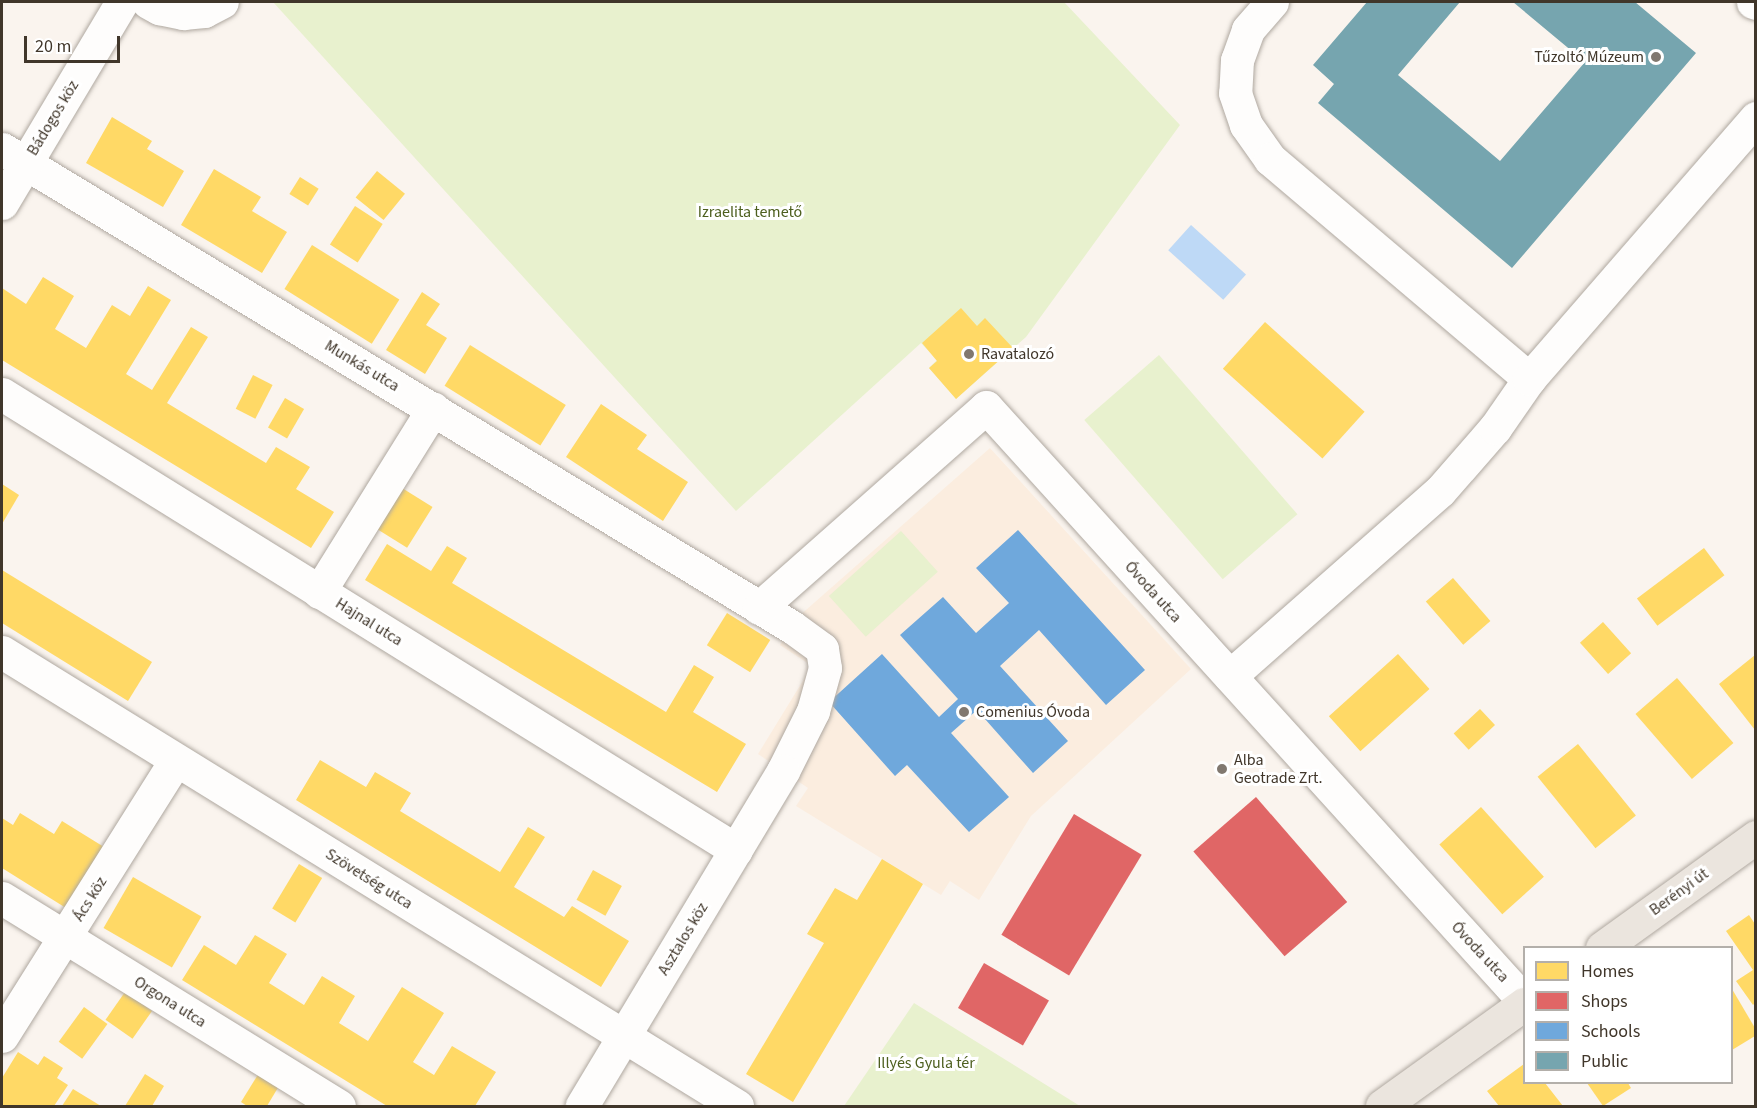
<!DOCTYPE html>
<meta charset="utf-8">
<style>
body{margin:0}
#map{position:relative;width:1757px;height:1108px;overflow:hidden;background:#faf4ee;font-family:"Source Sans 3",sans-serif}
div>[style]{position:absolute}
.built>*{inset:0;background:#fbeddf}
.green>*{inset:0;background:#e8f1ce;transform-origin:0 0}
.water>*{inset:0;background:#bed9f6;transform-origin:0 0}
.homes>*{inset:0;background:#ffd966;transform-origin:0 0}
.shops>*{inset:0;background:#e06666;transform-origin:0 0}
.schools>*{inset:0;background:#6fa8dc}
.public>*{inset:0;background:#76a5af}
.roads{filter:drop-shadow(0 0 2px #afa8a0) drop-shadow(0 0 2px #afa8a0)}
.minor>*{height:33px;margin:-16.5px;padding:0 16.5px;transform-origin:16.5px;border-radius:16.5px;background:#fefdfc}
.major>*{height:33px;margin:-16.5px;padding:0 16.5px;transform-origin:16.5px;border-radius:16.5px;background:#ebe5de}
.dots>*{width:16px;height:16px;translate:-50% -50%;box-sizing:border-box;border:3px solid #fff;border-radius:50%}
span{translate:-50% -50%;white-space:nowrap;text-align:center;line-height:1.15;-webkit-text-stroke:6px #fff;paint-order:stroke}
.poi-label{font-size:16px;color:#40362a}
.right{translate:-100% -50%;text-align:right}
.left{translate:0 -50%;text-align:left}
.street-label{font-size:16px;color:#40362a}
.park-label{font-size:16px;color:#4d5f1e}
.frame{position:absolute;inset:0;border:3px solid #40362a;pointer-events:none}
.legend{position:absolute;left:1523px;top:946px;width:210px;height:138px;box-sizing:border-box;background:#fff;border:2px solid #b3afaa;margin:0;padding:8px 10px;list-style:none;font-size:18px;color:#40362a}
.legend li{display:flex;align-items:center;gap:12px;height:30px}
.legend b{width:30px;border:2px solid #b3afaa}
.scale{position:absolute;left:24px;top:36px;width:96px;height:27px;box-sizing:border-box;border:3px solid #40362a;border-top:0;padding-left:8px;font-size:18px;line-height:21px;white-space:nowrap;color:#40362a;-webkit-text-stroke:4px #fff;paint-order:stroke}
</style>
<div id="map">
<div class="built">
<div style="clip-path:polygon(990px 448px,1191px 669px,1031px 816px,979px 900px,950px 881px,941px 895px,796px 806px,808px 788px,758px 754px,812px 666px,780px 645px,798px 617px)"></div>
</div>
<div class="green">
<div style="clip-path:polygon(273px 2px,1064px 2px,1180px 125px,1026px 337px,956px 399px,929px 368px,937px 360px,921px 343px,736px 511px)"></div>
<div style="left:1159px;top:355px;width:211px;height:99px;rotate:49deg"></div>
<div style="left:901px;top:531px;width:55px;height:97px;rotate:48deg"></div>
<div style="clip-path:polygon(914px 1003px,1080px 1106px,844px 1106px)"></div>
</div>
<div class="water">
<div style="left:1191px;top:225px;width:74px;height:34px;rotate:42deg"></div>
</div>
<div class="homes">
<div style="clip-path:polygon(112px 117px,152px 141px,147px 149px,184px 171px,163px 207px,86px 163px)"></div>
<div style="clip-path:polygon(214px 169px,261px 197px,252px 211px,287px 232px,262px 273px,181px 225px)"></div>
<div style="left:377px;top:171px;width:36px;height:34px;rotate:39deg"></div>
<div style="left:300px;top:177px;width:22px;height:20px;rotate:32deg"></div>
<div style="left:355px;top:206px;width:33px;height:46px;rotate:33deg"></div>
<div style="left:312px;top:245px;width:103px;height:52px;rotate:32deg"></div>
<div style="clip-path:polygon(43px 277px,74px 296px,55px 329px,86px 348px,112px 305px,130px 316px,148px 286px,171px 300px,126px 374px,152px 390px,191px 327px,208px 337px,167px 403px,266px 463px,276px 447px,310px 467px,296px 489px,334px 512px,311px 548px,2px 360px,2px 288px,26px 304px)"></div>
<div style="clip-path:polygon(422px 292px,440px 304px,426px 325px,447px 338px,425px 374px,386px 350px)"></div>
<div style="clip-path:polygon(961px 308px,977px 326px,985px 318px,1013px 348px,956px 399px,929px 368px,937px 361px,922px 343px)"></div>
<div style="left:1265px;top:322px;width:134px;height:63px;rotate:42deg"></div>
<div style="left:470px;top:345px;width:113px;height:48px;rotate:32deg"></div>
<div style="left:253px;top:375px;width:22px;height:38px;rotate:27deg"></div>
<div style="left:285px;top:398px;width:22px;height:34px;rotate:30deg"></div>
<div style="clip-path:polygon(601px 404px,647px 435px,637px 449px,688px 482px,663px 521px,566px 457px)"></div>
<div style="clip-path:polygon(2px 484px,19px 495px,2px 524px)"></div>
<div style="left:402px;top:488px;width:36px;height:48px;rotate:32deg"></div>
<div style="clip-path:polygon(387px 544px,431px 571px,447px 546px,467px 558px,452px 583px,666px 712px,694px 665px,714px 677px,693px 712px,746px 744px,717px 792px,365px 580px)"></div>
<div style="left:1704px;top:548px;width:34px;height:84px;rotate:53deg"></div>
<div style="clip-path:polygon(2px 570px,152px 662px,128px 701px,2px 623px)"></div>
<div style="left:1453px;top:578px;width:57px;height:36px;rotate:49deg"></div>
<div style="left:727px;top:613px;width:51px;height:38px;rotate:32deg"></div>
<div style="left:1603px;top:622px;width:42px;height:31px;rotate:48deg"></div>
<div style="left:1398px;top:654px;width:47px;height:93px;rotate:48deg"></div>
<div style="clip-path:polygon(1755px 655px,1755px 730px,1719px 684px)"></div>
<div style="left:1677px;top:678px;width:86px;height:55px;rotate:49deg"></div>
<div style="left:1480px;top:709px;width:22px;height:36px;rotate:47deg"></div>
<div style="left:1578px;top:744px;width:92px;height:52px;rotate:51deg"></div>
<div style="clip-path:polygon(320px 760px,366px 787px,375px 772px,411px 793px,400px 811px,500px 872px,528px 827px,545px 837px,514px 887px,564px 917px,572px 906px,629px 941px,601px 987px,296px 800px)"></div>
<div style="left:1481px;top:807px;width:94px;height:56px;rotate:48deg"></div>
<div style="clip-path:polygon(20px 813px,54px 834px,62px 821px,104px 847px,66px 908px,2px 868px,2px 818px,13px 825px)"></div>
<div style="clip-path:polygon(882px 859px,923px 884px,793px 1102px,746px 1074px,824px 943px,807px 934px,835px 888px,857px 900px)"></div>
<div style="left:299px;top:864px;width:27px;height:52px;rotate:31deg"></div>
<div style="left:593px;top:870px;width:33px;height:34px;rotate:29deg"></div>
<div style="left:133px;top:877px;width:79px;height:59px;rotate:30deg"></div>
<div style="clip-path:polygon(1749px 915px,1755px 924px,1755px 1003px,1753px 1005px,1736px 981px,1753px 970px,1726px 931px)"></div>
<div style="clip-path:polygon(255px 935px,287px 954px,269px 983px,304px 1005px,322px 976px,355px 996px,339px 1023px,368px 1041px,402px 987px,444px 1013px,413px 1062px,434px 1075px,452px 1046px,496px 1072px,475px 1106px,387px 1106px,182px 980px,204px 945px,236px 965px)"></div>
<div style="clip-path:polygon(1732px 989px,1755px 1028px,1755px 1036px,1732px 1050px)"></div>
<div style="left:125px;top:992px;width:33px;height:34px;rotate:35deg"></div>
<div style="left:84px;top:1007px;width:29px;height:43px;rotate:36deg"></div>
<div style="clip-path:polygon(18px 1052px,38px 1065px,44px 1056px,63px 1068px,57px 1078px,68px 1085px,54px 1106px,2px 1105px,2px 1078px)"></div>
<div style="clip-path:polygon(1524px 1064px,1524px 1083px,1545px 1083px,1563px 1106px,1499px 1106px,1487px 1091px)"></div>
<div style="clip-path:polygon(259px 1073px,279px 1086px,267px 1106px,247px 1106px,241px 1102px)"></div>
<div style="clip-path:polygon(145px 1074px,164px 1086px,152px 1106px,125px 1106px)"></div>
<div style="clip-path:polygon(1587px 1083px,1628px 1083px,1631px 1088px,1603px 1106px)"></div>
<div style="clip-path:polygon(73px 1089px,101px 1106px,62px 1106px)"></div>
</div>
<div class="shops">
<div style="left:1256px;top:797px;width:139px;height:83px;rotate:49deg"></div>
<div style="left:1074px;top:814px;width:79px;height:141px;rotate:31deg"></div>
<div style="left:984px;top:963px;width:75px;height:52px;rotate:30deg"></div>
</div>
<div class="schools">
<div style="clip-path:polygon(1018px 530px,1145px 670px,1106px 705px,1039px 630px,1000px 666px,1068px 741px,1033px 773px,977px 710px,951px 733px,1009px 797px,969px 832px,907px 765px,895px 776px,829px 702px,882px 654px,939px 717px,958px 699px,900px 635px,943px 597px,976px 633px,1009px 603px,976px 568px)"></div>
</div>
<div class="public">
<div style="clip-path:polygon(1367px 2px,1460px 2px,1398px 75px,1500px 161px,1585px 62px,1513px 2px,1635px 2px,1696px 53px,1512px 268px,1318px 103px,1334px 84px,1313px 65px)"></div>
</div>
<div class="roads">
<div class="minor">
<div style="left:148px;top:2px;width:13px;rotate:29deg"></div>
<div style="left:159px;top:8px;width:25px;rotate:12deg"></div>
<div style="left:183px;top:13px;width:21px;rotate:-5deg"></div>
<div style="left:204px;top:11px;width:20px;rotate:-27deg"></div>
<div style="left:1272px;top:2px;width:37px;rotate:131deg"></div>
<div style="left:1248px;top:30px;width:32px;rotate:110deg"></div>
<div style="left:1237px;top:60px;width:33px;rotate:93deg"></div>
<div style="left:1235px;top:93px;width:34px;rotate:71deg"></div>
<div style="left:1246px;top:125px;width:42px;rotate:54.8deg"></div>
<div style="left:1270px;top:159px;width:340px;rotate:40.3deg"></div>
<div style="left:1753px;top:2px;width:3px;rotate:18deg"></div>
<div style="left:2px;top:149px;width:923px;rotate:31.18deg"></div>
<div style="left:792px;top:627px;width:37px;rotate:36deg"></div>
<div style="left:822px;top:649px;width:19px;rotate:81deg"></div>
<div style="left:825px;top:668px;width:45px;rotate:105.6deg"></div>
<div style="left:813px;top:711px;width:67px;rotate:116.6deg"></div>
<div style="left:783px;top:771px;width:391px;rotate:121deg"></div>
<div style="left:2px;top:203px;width:234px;rotate:-59.2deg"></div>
<div style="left:2px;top:394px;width:864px;rotate:31.85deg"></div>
<div style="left:319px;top:592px;width:216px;rotate:-58.1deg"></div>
<div style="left:759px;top:608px;width:303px;rotate:-41.5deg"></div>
<div style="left:986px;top:407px;width:801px;rotate:47.83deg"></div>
<div style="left:2px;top:652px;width:864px;rotate:31.7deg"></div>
<div style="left:1230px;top:676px;width:280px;rotate:-41.4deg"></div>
<div style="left:1440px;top:491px;width:84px;rotate:-48.9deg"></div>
<div style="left:1495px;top:428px;width:60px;rotate:-55.2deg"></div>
<div style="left:1529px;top:379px;width:346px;rotate:-49deg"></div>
<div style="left:2px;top:898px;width:396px;rotate:31.7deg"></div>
<div style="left:2px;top:1036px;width:326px;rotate:-57.8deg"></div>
</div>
<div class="major">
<div style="left:1602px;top:948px;width:190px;rotate:-35.8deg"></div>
<div style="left:1382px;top:1106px;width:175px;rotate:-35.7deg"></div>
</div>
</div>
<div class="dots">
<div style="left:1656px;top:57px;background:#81786f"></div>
<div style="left:969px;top:354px;background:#81786f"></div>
<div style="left:964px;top:712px;background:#81786f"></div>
<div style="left:1222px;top:769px;background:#81786f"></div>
</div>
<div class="poi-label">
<span class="right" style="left:1644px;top:57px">Tűzoltó Múzeum</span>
<span class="left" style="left:981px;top:354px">Ravatalozó</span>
<span class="left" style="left:976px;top:712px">Comenius Óvoda</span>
<span class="left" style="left:1234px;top:769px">Alba<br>Geotrade Zrt.</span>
</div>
<div class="street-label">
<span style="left:53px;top:118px;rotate:-59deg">Bádogos köz</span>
<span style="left:362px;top:366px;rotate:31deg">Munkás utca</span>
<span style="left:1153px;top:592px;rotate:48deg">Óvoda utca</span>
<span style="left:369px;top:622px;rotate:32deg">Hajnal utca</span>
<span style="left:369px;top:879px;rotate:32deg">Szövetség utca</span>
<span style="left:1679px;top:892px;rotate:-36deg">Berényi út</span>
<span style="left:90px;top:899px;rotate:-58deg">Ács köz</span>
<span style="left:683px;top:939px;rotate:-59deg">Asztalos köz</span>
<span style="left:1480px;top:952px;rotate:47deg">Óvoda utca</span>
<span style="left:170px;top:1002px;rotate:32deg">Orgona utca</span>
</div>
<div class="park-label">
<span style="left:750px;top:212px">Izraelita temető</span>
<span style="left:926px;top:1063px">Illyés Gyula tér</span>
</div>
<div class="frame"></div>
<ul class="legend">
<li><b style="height:16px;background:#ffd966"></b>Homes</li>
<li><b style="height:16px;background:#e06666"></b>Shops</li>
<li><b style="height:16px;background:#6fa8dc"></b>Schools</li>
<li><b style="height:16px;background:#76a5af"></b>Public</li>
</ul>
<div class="scale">20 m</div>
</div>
